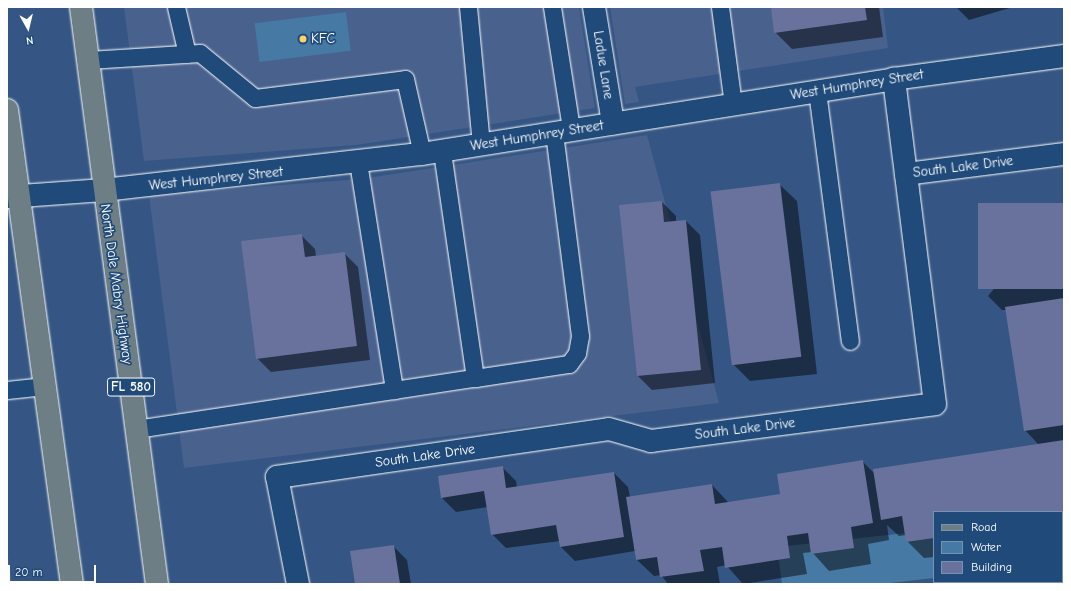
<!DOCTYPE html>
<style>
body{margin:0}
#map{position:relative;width:1071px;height:591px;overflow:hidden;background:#355684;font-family:"Comic Neue",sans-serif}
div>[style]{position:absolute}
.built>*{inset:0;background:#48618d}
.water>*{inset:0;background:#4679a3;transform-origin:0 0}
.shadow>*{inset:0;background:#0007}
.building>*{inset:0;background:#68729c;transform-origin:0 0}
.roads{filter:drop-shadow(0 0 1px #fff) drop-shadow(0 0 1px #fff)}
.lane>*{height:17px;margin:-8.5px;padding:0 8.5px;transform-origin:8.5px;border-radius:8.5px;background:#1f4a7a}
.street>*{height:22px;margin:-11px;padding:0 11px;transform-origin:11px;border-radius:11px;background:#1f4a7a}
.secondary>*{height:22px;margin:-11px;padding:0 11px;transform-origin:11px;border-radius:11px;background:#1f4a7a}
.primary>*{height:22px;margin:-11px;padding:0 11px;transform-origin:11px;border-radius:11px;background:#6d7e84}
.dots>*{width:11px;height:11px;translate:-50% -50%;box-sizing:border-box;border:2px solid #1f4a7a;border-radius:50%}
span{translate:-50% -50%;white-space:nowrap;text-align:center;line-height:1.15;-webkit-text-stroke:3.5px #1f4a7a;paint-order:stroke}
.shield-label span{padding:1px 3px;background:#1f4a7a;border:1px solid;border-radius:3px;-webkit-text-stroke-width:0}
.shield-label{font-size:13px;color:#fff;font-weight:700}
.poi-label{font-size:14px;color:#fff}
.left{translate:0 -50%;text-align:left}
.street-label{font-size:14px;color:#fff}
.frame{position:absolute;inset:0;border:8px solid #fff;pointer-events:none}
.legend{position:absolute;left:933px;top:511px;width:130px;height:72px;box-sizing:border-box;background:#1f4a7a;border:1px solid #7992af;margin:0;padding:5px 7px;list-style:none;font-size:12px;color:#fff}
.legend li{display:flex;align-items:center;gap:8px;height:20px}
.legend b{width:20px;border:1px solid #7992af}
.north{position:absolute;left:8px;top:8px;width:40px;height:40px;-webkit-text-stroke:3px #1f4a7a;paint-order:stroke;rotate:172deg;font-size:11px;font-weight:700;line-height:16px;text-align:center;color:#fff}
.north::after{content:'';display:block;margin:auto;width:14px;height:18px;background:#fff;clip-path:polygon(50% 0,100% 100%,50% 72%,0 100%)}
.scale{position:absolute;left:8px;top:565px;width:88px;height:18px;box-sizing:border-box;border:2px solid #fff;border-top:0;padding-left:5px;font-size:12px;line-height:14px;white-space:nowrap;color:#fff;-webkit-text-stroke:3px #1f4a7a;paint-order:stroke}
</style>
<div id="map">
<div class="built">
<div style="clip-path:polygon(124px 7px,579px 7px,595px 108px,356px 145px,144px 161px)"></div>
<div style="clip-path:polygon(610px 7px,883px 7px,888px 48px,635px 87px,639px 102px,625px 104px)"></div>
<div style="clip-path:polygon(647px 135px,719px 403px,184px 468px,149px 195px,361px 179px)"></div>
<div style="clip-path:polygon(7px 550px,12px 584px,7px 584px)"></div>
</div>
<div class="water">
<div style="left:346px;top:12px;width:39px;height:92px;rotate:83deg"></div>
<div style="clip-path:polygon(1062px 519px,1064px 584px,1012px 582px,1062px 582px)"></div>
<div style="clip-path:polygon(934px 530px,934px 578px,882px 584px,782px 584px,777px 547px)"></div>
</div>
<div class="shadow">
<div style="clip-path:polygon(772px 7px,879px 7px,883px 37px,792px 49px,775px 32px)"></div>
<div style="clip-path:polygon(956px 7px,1013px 7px,969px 20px)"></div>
<div style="clip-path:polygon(779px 184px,797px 201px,817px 374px,750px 381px,733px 364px)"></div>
<div style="clip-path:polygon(662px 202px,676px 216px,676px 222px,686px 221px,700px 235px,715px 383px,652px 390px,638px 376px)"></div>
<div style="clip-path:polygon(1064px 204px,1064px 537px,1062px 512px,934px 512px,934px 557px,924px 558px,907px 541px,906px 535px,899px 536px,887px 525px,889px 540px,868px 544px,871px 564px,829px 571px,812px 552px,803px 553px,807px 574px,743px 584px,726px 565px,717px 567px,720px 584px,668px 584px,661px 575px,654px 576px,636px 559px,635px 551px,575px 561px,561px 547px,560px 541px,506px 548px,492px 534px,488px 507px,456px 512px,442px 498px,502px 467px,516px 481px,517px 487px,614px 473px,628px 487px,630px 497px,712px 485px,729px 503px,781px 495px,863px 462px,874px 473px,1039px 445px,1025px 430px,1007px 310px,1002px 310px,988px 296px)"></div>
<div style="clip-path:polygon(301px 235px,315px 249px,316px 256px,344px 253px,358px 267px,370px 360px,271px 372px,257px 358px)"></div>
<div style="clip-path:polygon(393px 546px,407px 560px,411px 584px,356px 584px)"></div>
</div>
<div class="building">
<div style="clip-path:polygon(771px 7px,865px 7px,867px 20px,774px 33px)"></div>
<div style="left:780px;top:183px;width:175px;height:70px;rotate:83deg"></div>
<div style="clip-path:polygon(662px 201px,664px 222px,686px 220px,701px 370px,637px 376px,619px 205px)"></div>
<div style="left:1064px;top:203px;width:86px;height:86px;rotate:90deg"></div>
<div style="clip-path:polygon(302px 234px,305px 257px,345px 252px,357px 346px,256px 359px,241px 241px)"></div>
<div style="clip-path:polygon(1064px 298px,1064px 425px,1024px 431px,1005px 307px)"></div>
<div style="clip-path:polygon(1064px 440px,1064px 518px,1062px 512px,934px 512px,934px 538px,906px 542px,902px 516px,881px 520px,873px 469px)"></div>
<div style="clip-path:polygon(863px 460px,873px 523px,851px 527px,854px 548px,811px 554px,808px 533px,787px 536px,790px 558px,725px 568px,722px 547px,700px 550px,704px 571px,660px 577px,657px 557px,636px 560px,626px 497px,712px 484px,715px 504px,780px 494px,777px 474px)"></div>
<div style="clip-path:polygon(503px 466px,506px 488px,614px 472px,624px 537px,560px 547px,556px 525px,491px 535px,484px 491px,441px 498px,438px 476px)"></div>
<div style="clip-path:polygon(394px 545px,400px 584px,355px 584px,350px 551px)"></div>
</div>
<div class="roads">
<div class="lane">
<div style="left:176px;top:7px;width:48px;rotate:76.8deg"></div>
<div style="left:468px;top:7px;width:139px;rotate:84.6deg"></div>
<div style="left:552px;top:7px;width:123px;rotate:81.1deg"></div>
<div style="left:720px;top:7px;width:98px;rotate:82.4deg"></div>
<div style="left:88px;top:60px;width:112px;rotate:-3.6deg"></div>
<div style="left:200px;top:53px;width:71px;rotate:39.3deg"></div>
<div style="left:255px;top:98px;width:151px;rotate:-7.2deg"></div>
<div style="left:405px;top:79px;width:77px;rotate:77.2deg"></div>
<div style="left:817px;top:91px;width:252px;rotate:82.5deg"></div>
<div style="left:358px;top:162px;width:231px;rotate:81deg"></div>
<div style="left:475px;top:378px;width:95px;rotate:-8.5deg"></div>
<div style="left:569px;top:364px;width:14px;rotate:-54deg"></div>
<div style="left:577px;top:353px;width:17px;rotate:-80deg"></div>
<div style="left:580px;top:336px;width:206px;rotate:-97.3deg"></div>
<div style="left:7px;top:390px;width:38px;rotate:-6deg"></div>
<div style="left:136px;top:429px;width:343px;rotate:-8.6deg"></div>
<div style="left:475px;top:378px;width:228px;rotate:-98.3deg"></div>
</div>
<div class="street">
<div style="left:594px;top:7px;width:118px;rotate:80.7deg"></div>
<div style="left:906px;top:174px;width:159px;rotate:-7.2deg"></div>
<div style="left:104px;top:190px;width:320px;rotate:-6.5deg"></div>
<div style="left:422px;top:154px;width:478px;rotate:-9deg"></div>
<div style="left:894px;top:79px;width:172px;rotate:-7.7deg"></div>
<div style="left:298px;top:584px;width:109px;rotate:-101.1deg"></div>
<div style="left:277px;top:477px;width:335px;rotate:-8.2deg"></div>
<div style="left:609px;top:429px;width:44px;rotate:15.9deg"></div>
<div style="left:651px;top:441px;width:286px;rotate:-7.4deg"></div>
<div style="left:935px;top:404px;width:328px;rotate:-97.2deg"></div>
</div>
<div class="secondary">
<div style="left:7px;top:197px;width:97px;rotate:-4.1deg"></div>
</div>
<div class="primary">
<div style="left:81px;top:7px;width:582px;rotate:82.5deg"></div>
<div style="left:7px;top:110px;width:478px;rotate:82.2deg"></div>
</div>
</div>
<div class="dots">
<div style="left:303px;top:39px;background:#ffd166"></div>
</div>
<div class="shield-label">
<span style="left:131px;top:387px">FL 580</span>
</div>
<div class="poi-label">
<span class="left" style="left:311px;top:39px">KFC</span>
</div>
<div class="street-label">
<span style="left:603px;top:65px;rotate:81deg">Ladue Lane</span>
<span style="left:857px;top:85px;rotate:-9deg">West Humphrey Street</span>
<span style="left:537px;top:136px;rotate:-9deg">West Humphrey Street</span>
<span style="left:963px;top:167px;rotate:-7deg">South Lake Drive</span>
<span style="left:216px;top:179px;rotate:-6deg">West Humphrey Street</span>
<span style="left:116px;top:284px;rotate:82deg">North Dale Mabry Highway</span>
<span style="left:745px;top:429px;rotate:-7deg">South Lake Drive</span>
<span style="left:425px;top:456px;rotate:-8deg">South Lake Drive</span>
</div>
<div class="frame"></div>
<ul class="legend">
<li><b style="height:5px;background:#6d7e84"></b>Road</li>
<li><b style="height:11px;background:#4679a3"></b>Water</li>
<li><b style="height:11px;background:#68729c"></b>Building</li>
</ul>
<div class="north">N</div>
<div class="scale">20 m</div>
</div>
